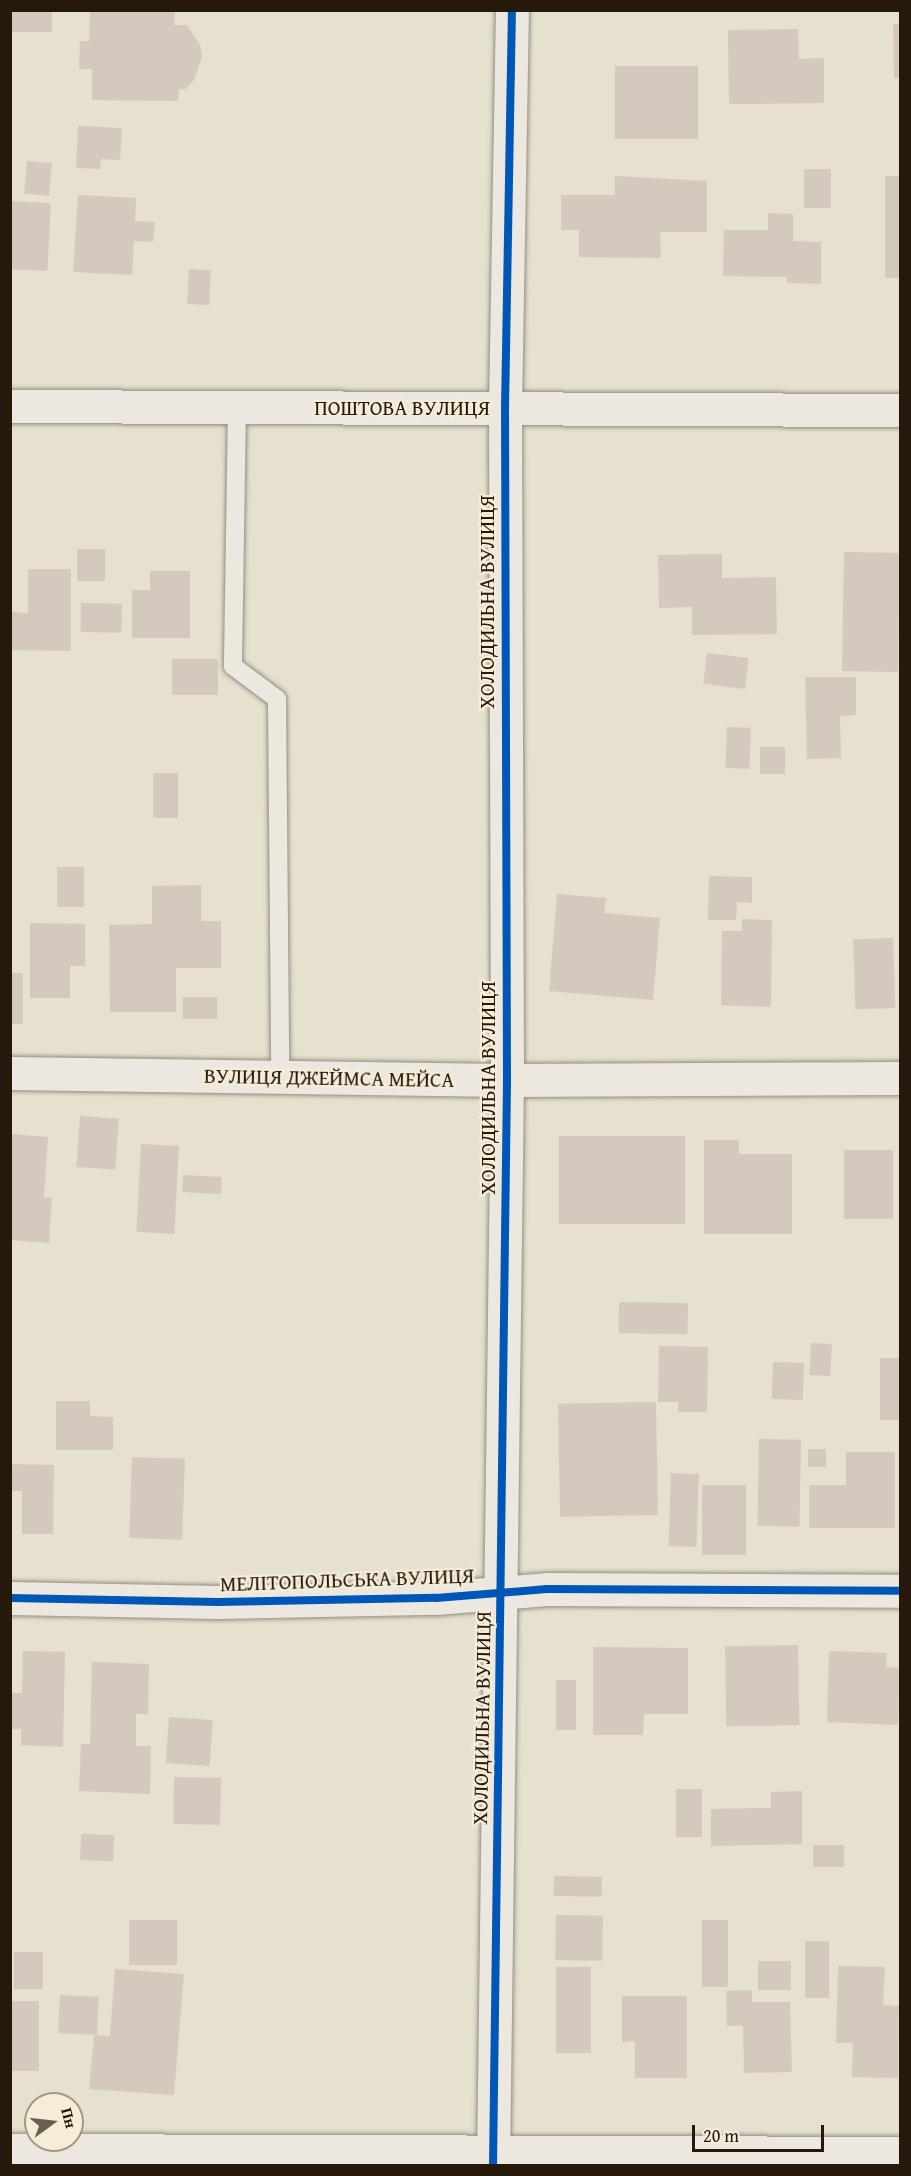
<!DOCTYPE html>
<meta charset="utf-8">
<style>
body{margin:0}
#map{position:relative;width:911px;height:2176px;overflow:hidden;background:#e6e0ce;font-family:"Gentium Book Plus",serif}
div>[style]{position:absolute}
.building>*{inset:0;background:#d5c8bd;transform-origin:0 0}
.roads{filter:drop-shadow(0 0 2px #938e82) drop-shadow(0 0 2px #938e82)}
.lane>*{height:18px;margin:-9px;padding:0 9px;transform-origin:9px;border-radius:9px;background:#ece8df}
.street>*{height:33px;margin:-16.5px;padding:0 16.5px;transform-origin:16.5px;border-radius:16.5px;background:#ece8df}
.secondary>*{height:33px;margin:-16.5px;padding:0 16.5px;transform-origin:16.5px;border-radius:16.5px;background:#ece8df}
.cycleway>*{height:8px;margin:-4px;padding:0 4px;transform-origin:4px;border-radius:4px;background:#0057b8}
span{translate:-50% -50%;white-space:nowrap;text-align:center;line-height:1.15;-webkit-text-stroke:4.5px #f6edd9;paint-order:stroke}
.street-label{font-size:21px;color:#26190b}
.frame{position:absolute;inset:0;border:12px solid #26190b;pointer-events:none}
.north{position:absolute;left:24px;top:2092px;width:60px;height:60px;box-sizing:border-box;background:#f6edd9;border:2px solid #a39887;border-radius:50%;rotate:75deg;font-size:16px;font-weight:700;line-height:24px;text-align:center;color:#26190b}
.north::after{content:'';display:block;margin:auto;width:21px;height:27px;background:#695f4f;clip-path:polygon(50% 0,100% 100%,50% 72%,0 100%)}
.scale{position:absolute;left:692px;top:2125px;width:132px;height:27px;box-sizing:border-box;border:3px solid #26190b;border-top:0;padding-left:8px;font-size:18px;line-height:21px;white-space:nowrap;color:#26190b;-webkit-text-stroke:4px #f6edd9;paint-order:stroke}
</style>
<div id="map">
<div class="building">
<div style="left:10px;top:10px;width:42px;height:22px"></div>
<div style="clip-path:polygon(90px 11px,175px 12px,174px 25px,187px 25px,200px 45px,202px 57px,194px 80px,186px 89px,179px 89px,178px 101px,92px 100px,92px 69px,79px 69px,80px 41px,89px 41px)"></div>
<div style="clip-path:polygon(893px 24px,900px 24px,900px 78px,894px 78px)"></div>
<div style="clip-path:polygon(798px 29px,799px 59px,824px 58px,824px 103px,729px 104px,728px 30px)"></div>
<div style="left:615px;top:66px;width:83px;height:73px"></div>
<div style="clip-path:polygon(78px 126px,122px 128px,120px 160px,101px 159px,100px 169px,76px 168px)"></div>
<div style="left:27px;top:161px;width:25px;height:33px;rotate:5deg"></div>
<div style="left:804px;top:169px;width:27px;height:39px"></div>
<div style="clip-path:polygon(615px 176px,707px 181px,707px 232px,660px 232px,661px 258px,579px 257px,579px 230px,561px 230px,561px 195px,615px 195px)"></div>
<div style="left:885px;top:176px;width:15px;height:102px"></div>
<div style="clip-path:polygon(78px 195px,136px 198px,135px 221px,155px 222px,153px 242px,134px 241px,132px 275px,73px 272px)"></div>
<div style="left:10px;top:201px;width:41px;height:68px;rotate:3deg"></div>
<div style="clip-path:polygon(768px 213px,793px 214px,793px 241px,821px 242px,821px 284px,787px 283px,787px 277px,723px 276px,724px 230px,768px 230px)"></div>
<div style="left:189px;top:269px;width:22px;height:35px;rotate:3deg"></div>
<div style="left:77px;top:549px;width:28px;height:32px"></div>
<div style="left:844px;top:552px;width:56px;height:119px;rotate:1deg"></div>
<div style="clip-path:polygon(722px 554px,722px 578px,776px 577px,777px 634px,692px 635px,692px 607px,659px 608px,658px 555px)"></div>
<div style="clip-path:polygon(28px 569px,71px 569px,71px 651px,11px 650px,11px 612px,28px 613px)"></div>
<div style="clip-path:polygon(150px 571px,190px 571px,190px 638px,132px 638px,132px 590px,150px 590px)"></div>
<div style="left:81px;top:603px;width:41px;height:29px;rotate:1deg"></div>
<div style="left:707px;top:653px;width:42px;height:31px;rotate:7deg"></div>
<div style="left:172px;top:659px;width:46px;height:36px"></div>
<div style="clip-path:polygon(805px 677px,856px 677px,856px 715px,840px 716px,841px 758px,807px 759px)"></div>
<div style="left:727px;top:727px;width:24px;height:41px;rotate:2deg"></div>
<div style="left:760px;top:747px;width:25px;height:27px"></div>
<div style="left:153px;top:773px;width:25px;height:45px"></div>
<div style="left:57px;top:867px;width:27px;height:40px"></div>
<div style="clip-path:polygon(709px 876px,752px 877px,752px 903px,737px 902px,736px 920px,708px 920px)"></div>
<div style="clip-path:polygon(201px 885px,201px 921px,221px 921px,221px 968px,176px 968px,176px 1012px,110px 1012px,109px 925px,152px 924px,152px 886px)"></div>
<div style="clip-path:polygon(557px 894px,606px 898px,604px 913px,660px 918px,653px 1000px,549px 991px)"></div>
<div style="clip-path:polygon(742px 919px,772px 920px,771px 1007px,721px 1005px,722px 931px,742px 931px)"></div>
<div style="clip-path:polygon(30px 923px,85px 924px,85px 966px,70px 966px,70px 998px,30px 998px)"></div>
<div style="left:893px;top:938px;width:70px;height:40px;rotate:88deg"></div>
<div style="left:10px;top:973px;width:13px;height:51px"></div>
<div style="left:217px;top:997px;width:22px;height:34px;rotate:90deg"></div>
<div style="left:80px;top:1116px;width:39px;height:51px;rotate:4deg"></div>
<div style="clip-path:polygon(10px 1134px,48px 1137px,44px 1197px,52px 1198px,49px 1243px,10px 1240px)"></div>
<div style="left:559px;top:1136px;width:126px;height:88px"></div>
<div style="clip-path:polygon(704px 1140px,739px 1140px,739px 1154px,792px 1154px,792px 1234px,704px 1234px)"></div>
<div style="left:141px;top:1144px;width:38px;height:88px;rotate:3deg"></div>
<div style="left:844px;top:1150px;width:49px;height:69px"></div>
<div style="left:183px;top:1175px;width:39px;height:17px;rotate:3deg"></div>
<div style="left:619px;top:1302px;width:69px;height:31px;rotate:1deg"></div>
<div style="left:811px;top:1343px;width:21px;height:32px;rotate:3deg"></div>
<div style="clip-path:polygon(659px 1346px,708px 1347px,707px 1412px,678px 1412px,678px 1402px,658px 1402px)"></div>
<div style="left:880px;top:1358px;width:20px;height:62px"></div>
<div style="left:773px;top:1362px;width:31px;height:37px;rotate:2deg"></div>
<div style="clip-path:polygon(56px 1401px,90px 1401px,90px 1416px,113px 1417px,113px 1450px,56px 1450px)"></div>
<div style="left:656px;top:1402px;width:113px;height:98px;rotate:89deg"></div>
<div style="left:759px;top:1439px;width:42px;height:87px;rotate:1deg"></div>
<div style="left:808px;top:1449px;width:18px;height:18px"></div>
<div style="clip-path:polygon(846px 1452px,895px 1452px,895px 1528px,809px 1528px,809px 1485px,846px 1485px)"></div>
<div style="left:132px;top:1457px;width:53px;height:81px;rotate:2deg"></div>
<div style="clip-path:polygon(10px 1464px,54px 1465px,53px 1534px,22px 1534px,22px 1491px,10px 1491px)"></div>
<div style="left:671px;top:1473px;width:28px;height:73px;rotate:2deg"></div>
<div style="left:702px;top:1485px;width:44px;height:70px"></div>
<div style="left:798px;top:1645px;width:80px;height:73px;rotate:89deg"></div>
<div style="clip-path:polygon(593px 1647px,688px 1648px,688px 1714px,644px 1714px,643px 1735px,593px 1735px)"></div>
<div style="clip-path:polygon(23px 1651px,65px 1652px,63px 1747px,21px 1745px,21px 1729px,10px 1729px,11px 1693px,22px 1693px)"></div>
<div style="clip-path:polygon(829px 1651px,887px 1653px,886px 1667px,900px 1668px,898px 1725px,827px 1722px)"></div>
<div style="clip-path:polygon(92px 1662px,149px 1664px,148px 1714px,136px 1714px,136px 1746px,151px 1746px,150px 1794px,79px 1791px,81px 1744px,90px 1744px)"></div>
<div style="left:556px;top:1680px;width:20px;height:50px"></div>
<div style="left:169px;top:1717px;width:44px;height:46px;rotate:4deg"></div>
<div style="left:174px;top:1777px;width:47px;height:47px;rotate:1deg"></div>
<div style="left:676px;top:1789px;width:26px;height:48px"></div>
<div style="clip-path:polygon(802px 1791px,802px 1844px,711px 1846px,711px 1809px,771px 1808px,771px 1792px)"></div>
<div style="left:81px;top:1834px;width:33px;height:26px;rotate:2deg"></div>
<div style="left:813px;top:1845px;width:31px;height:22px"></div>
<div style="left:554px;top:1876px;width:48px;height:20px;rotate:1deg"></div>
<div style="left:556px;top:1915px;width:47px;height:45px;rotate:1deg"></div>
<div style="left:129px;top:1920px;width:48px;height:45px"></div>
<div style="left:702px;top:1920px;width:26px;height:67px"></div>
<div style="left:805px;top:1941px;width:24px;height:57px"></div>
<div style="left:14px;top:1952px;width:29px;height:37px"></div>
<div style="left:758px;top:1961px;width:33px;height:29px"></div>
<div style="clip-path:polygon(838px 1966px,885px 1967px,883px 2005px,899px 2006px,898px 2078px,852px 2077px,853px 2043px,836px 2043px)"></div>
<div style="left:556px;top:1967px;width:35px;height:86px"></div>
<div style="clip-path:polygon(115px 1969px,184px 1974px,174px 2095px,89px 2089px,94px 2035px,110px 2036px)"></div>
<div style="clip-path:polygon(752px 1990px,752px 2002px,790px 2002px,792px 2072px,744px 2073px,743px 2026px,727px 2026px,726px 1991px)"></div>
<div style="left:60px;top:1995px;width:39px;height:38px;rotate:3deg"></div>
<div style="clip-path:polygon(622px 1996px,687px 1996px,687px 2078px,635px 2078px,635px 2041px,622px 2042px)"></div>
<div style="left:10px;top:2001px;width:29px;height:70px"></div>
</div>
<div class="roads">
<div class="lane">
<div style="left:237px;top:407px;width:259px;rotate:90.9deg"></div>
<div style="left:233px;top:666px;width:55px;rotate:36.9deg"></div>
<div style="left:277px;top:699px;width:378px;rotate:89.5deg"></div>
</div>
<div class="street">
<div style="left:10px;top:1073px;width:497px;rotate:0.8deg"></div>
<div style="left:507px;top:1080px;width:393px;rotate:-0.3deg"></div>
<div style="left:10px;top:1598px;width:208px;rotate:1.1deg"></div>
<div style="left:218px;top:1602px;width:218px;rotate:-1.1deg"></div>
<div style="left:436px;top:1598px;width:111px;rotate:-4.6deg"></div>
<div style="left:547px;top:1589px;width:353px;rotate:0.3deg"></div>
<div style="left:10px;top:2150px;width:890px;rotate:0.19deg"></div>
<div style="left:493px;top:2166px;width:1086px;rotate:-89.26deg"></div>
<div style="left:507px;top:1080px;width:672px;rotate:-90.17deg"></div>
<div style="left:505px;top:408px;width:398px;rotate:-89deg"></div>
</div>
<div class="secondary">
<div style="left:10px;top:406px;width:890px;rotate:0.26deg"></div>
</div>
</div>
<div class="cycleway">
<div style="left:10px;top:1598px;width:208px;rotate:1.1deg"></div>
<div style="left:218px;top:1602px;width:218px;rotate:-1.1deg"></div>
<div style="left:436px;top:1598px;width:111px;rotate:-4.6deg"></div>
<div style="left:547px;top:1589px;width:353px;rotate:0.3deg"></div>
<div style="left:493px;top:2166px;width:1086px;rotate:-89.26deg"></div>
<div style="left:507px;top:1080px;width:672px;rotate:-90.17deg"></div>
<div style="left:505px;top:408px;width:398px;rotate:-89deg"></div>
</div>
<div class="street-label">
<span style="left:402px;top:408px">ПОШТОВА ВУЛИЦЯ</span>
<span style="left:487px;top:602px;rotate:-90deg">ХОЛОДИЛЬНА ВУЛИЦЯ</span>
<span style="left:329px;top:1078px;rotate:1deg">ВУЛИЦЯ ДЖЕЙМСА МЕЙСА</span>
<span style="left:488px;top:1088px;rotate:-90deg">ХОЛОДИЛЬНА ВУЛИЦЯ</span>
<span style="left:347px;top:1580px;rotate:-2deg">МЕЛІТОПОЛЬСЬКА ВУЛИЦЯ</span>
<span style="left:482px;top:1718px;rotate:-89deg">ХОЛОДИЛЬНА ВУЛИЦЯ</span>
</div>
<div class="frame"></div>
<div class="north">Пн</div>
<div class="scale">20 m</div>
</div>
